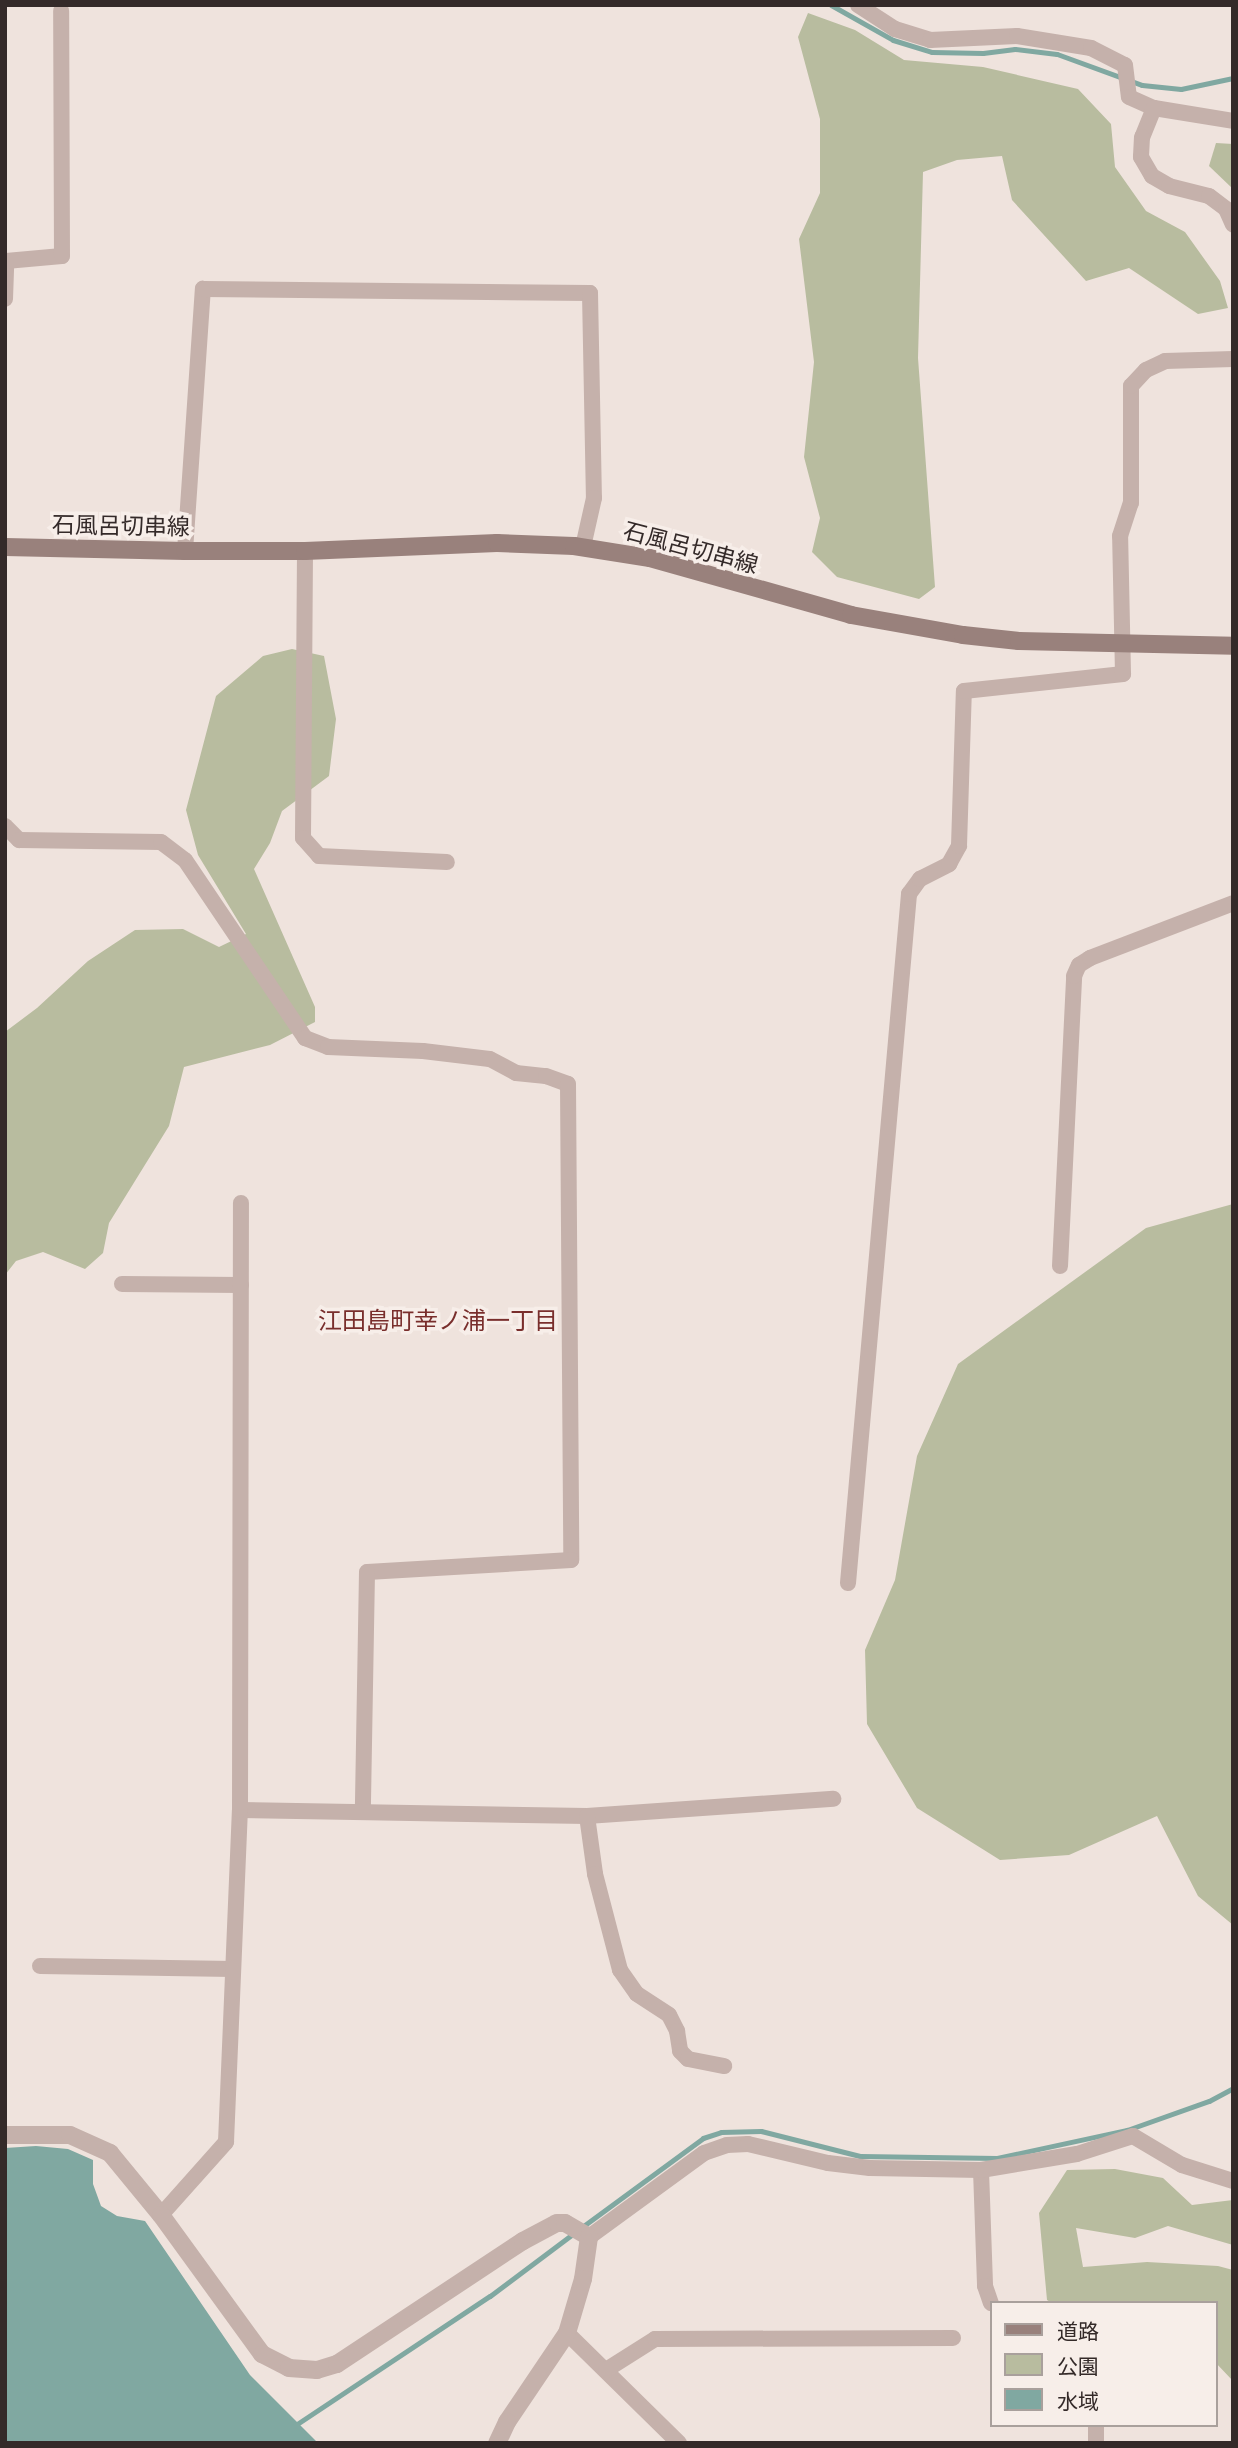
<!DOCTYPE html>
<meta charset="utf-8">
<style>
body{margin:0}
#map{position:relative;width:1238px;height:2448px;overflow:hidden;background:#efe3dd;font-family:Barlow,"Noto Sans JP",sans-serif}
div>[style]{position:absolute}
.green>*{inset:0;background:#b8bc9f}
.water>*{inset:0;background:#80a8a1}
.stream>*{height:5px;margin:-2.5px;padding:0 2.5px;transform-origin:2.5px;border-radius:2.5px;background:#80a8a1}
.minor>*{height:16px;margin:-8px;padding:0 8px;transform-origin:8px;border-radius:8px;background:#c5b1ab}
.tertiary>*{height:18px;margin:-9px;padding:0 9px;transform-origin:9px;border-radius:9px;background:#c5b1ab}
.secondary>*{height:18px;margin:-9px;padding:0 9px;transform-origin:9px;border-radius:9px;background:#99817c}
span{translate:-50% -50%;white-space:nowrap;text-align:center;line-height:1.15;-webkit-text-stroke:7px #f7eee9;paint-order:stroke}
.street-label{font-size:23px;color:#342a29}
.neighbourhood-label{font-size:24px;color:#792e2c}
.frame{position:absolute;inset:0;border:7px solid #342a29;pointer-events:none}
.legend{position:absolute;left:990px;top:2301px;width:228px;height:126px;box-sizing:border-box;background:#f7eee9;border:2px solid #a9a09c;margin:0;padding:9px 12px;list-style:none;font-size:21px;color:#342a29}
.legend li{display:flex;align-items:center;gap:14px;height:35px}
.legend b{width:35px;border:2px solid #a9a09c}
</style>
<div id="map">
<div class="green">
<div style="clip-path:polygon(808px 13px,855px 30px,904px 60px,983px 67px,1078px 89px,1111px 124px,1115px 167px,1146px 211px,1185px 232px,1220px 281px,1228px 308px,1198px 314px,1129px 268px,1086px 281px,1012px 200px,1002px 156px,957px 160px,923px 172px,918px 358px,935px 587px,919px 599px,837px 577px,812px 552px,820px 518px,804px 457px,814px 362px,799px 239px,820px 193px,820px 119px,798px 37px)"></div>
<div style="clip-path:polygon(1216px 143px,1233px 144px,1233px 189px,1209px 166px)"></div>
<div style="clip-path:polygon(292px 649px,324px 656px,336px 719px,329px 776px,282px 811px,270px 843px,254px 869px,315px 1007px,315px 1022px,270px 1045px,184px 1067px,169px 1126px,109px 1223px,103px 1253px,85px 1269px,43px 1252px,16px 1261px,5px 1275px,5px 1032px,37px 1008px,88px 961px,135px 930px,183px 929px,219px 947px,246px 934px,198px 855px,186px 810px,216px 696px,263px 656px)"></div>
<div style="clip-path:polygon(1233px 1204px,1233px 1925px,1198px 1896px,1157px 1816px,1069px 1855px,1000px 1860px,917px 1808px,867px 1724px,865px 1650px,895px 1580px,917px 1456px,958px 1364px,1146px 1228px)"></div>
<div style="clip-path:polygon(1115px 2169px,1163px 2178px,1192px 2205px,1233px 2200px,1233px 2245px,1168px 2226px,1135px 2238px,1076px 2228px,1083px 2267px,1147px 2262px,1218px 2266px,1233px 2270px,1233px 2381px,1215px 2362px,1215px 2303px,1052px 2303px,1047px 2300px,1039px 2213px,1067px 2170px)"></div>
</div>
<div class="water">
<div style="clip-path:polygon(36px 2146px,68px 2149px,93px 2160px,93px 2184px,101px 2206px,117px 2216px,145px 2221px,250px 2375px,318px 2443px,5px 2443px,5px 2148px)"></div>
</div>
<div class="stream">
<div style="left:831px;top:5px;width:71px;rotate:29.4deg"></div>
<div style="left:893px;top:40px;width:41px;rotate:17.1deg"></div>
<div style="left:932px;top:52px;width:51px;rotate:1.1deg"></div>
<div style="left:983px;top:53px;width:32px;rotate:-7deg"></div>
<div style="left:1015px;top:49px;width:42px;rotate:6.8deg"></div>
<div style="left:1057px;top:54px;width:90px;rotate:20deg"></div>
<div style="left:1142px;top:85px;width:39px;rotate:6deg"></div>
<div style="left:1181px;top:89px;width:53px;rotate:-11.9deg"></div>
<div style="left:582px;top:2227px;width:150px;rotate:-36.3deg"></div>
<div style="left:703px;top:2138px;width:19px;rotate:-18deg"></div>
<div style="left:721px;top:2132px;width:40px;rotate:-1.4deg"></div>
<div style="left:761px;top:2131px;width:102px;rotate:14.2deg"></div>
<div style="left:860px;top:2156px;width:137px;rotate:0.8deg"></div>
<div style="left:997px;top:2158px;width:133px;rotate:-12.2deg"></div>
<div style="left:1127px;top:2130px;width:87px;rotate:-19.5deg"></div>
<div style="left:1209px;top:2101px;width:27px;rotate:-28deg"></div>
<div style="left:294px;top:2426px;width:235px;rotate:-33.6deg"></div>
<div style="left:490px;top:2296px;width:105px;rotate:-36.9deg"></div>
</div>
<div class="minor">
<div style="left:858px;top:5px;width:44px;rotate:33deg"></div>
<div style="left:895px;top:29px;width:37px;rotate:17deg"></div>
<div style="left:930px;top:40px;width:87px;rotate:-2.6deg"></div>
<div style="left:1017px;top:36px;width:75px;rotate:9.2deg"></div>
<div style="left:1091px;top:48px;width:38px;rotate:27deg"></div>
<div style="left:1125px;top:65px;width:32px;rotate:83deg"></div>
<div style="left:1129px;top:97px;width:27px;rotate:24deg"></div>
<div style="left:1154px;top:108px;width:80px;rotate:9.3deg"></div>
<div style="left:1154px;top:108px;width:31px;rotate:112deg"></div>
<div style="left:1142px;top:137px;width:20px;rotate:93deg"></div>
<div style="left:1141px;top:157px;width:22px;rotate:60deg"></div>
<div style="left:1152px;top:176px;width:20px;rotate:30deg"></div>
<div style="left:1169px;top:186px;width:41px;rotate:14deg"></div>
<div style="left:1209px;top:196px;width:21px;rotate:37deg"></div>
<div style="left:1226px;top:209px;width:17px;rotate:66deg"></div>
<div style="left:5px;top:299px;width:38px;rotate:-88deg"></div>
<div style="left:6px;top:261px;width:56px;rotate:-5.1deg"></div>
<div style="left:62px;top:256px;width:245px;rotate:-90.2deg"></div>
<div style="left:185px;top:551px;width:263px;rotate:-86.1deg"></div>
<div style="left:203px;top:289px;width:387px;rotate:0.6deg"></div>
<div style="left:590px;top:293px;width:205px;rotate:88.9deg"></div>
<div style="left:594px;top:498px;width:50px;rotate:102.7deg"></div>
<div style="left:305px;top:551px;width:287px;rotate:90.4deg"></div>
<div style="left:303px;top:838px;width:24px;rotate:48deg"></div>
<div style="left:319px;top:856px;width:128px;rotate:2.7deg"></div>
<div style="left:5px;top:826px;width:20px;rotate:45deg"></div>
<div style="left:19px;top:840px;width:142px;rotate:0.8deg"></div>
<div style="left:161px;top:842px;width:30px;rotate:37deg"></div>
<div style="left:185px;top:860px;width:215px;rotate:56deg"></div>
<div style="left:305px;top:1038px;width:25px;rotate:21deg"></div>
<div style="left:328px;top:1047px;width:95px;rotate:2.4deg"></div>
<div style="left:423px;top:1051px;width:67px;rotate:6.8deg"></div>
<div style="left:490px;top:1059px;width:30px;rotate:28deg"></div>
<div style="left:516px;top:1073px;width:30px;rotate:6deg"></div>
<div style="left:546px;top:1076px;width:23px;rotate:20deg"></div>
<div style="left:568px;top:1084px;width:476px;rotate:89.6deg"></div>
<div style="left:571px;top:1560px;width:204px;rotate:176.6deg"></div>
<div style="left:367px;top:1572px;width:238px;rotate:91deg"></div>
<div style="left:1060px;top:1266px;width:290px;rotate:-87.2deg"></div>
<div style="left:1074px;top:976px;width:12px;rotate:-66deg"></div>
<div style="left:1079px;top:965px;width:13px;rotate:-32deg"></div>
<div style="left:1090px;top:958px;width:153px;rotate:-21deg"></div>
<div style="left:122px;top:1284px;width:119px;rotate:0.5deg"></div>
<div style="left:848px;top:1583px;width:692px;rotate:-84.94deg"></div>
<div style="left:909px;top:894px;width:19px;rotate:-54deg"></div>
<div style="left:920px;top:879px;width:33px;rotate:-27deg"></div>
<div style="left:949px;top:864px;width:21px;rotate:-61deg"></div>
<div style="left:959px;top:846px;width:155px;rotate:-88.2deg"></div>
<div style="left:964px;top:691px;width:160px;rotate:-6.1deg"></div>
<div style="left:1123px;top:674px;width:138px;rotate:-91.2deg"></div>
<div style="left:1120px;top:536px;width:35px;rotate:-72deg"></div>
<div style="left:1131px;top:503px;width:117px;rotate:-90deg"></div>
<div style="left:1131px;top:386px;width:22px;rotate:-47deg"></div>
<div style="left:1146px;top:370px;width:21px;rotate:-25deg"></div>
<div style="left:1165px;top:361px;width:68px;rotate:-1.7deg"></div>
<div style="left:240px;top:1810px;width:347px;rotate:1deg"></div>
<div style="left:587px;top:1816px;width:247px;rotate:-4deg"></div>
<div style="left:587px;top:1816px;width:59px;rotate:82.1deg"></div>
<div style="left:595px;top:1874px;width:99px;rotate:75.4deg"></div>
<div style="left:620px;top:1970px;width:29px;rotate:55deg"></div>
<div style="left:637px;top:1994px;width:38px;rotate:33deg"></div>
<div style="left:669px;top:2015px;width:18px;rotate:63deg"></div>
<div style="left:677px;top:2031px;width:20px;rotate:81deg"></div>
<div style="left:680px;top:2051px;width:11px;rotate:45deg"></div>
<div style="left:688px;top:2059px;width:37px;rotate:11deg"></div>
<div style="left:40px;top:1966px;width:193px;rotate:0.9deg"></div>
<div style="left:981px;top:2170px;width:116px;rotate:88deg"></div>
<div style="left:985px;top:2286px;width:18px;rotate:71deg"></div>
<div style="left:161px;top:2215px;width:98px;rotate:-48.3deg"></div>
<div style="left:226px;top:2142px;width:332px;rotate:-87.6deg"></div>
<div style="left:240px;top:1810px;width:607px;rotate:-89.91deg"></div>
<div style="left:589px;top:2237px;width:142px;rotate:-36.1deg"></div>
<div style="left:704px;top:2153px;width:24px;rotate:-19deg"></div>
<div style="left:727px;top:2145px;width:21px;rotate:-3deg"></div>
<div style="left:748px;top:2144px;width:82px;rotate:13.4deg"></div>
<div style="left:828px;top:2163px;width:42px;rotate:6.8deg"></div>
<div style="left:870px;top:2168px;width:111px;rotate:1deg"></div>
<div style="left:981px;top:2170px;width:97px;rotate:-9.5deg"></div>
<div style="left:1077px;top:2154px;width:59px;rotate:-17.8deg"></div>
<div style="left:1133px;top:2136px;width:57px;rotate:30.6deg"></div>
<div style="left:1182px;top:2165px;width:53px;rotate:17.4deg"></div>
<div style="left:567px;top:2333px;width:157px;rotate:44.5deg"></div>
<div style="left:606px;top:2370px;width:58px;rotate:-32.3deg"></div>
<div style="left:655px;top:2339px;width:298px;rotate:-0.2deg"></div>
<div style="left:1096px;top:2443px;width:18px;rotate:-90deg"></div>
</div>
<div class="tertiary">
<div style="left:5px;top:2135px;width:65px"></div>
<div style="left:70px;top:2135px;width:44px;rotate:24.2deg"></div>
<div style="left:110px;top:2153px;width:80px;rotate:50.6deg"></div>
<div style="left:161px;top:2215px;width:172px;rotate:54deg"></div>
<div style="left:262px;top:2354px;width:30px;rotate:27deg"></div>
<div style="left:289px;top:2368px;width:28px;rotate:4deg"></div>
<div style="left:317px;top:2370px;width:21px;rotate:-17deg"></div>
<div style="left:337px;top:2364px;width:223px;rotate:-33.5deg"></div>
<div style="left:523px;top:2241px;width:38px;rotate:-28deg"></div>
<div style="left:557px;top:2223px;width:8px"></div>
<div style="left:565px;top:2223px;width:28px;rotate:30deg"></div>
<div style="left:589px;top:2237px;width:42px;rotate:98.1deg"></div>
<div style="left:583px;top:2279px;width:56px;rotate:106.5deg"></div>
<div style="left:567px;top:2333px;width:107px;rotate:124deg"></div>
<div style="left:507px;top:2422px;width:23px;rotate:115deg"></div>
</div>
<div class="secondary">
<div style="left:5px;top:547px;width:180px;rotate:1.3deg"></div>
<div style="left:185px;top:551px;width:120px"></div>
<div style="left:305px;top:551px;width:192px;rotate:-2.4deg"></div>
<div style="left:497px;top:543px;width:77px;rotate:2.2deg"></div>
<div style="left:574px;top:546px;width:77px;rotate:9deg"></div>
<div style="left:650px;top:558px;width:209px;rotate:15.8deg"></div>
<div style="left:851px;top:615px;width:114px;rotate:10.1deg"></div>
<div style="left:963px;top:635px;width:56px;rotate:6.1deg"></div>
<div style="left:1019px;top:641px;width:214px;rotate:1.3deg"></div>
</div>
<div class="street-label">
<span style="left:121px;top:525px;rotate:1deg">石風呂切串線</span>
<span style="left:691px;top:547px;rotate:15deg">石風呂切串線</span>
</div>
<div class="neighbourhood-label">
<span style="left:438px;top:1320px">江田島町幸ノ浦一丁目</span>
</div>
<div class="frame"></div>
<ul class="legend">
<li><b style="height:9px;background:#99817c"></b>道路</li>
<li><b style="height:19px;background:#b8bc9f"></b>公園</li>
<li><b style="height:19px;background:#80a8a1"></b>水域</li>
</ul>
</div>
